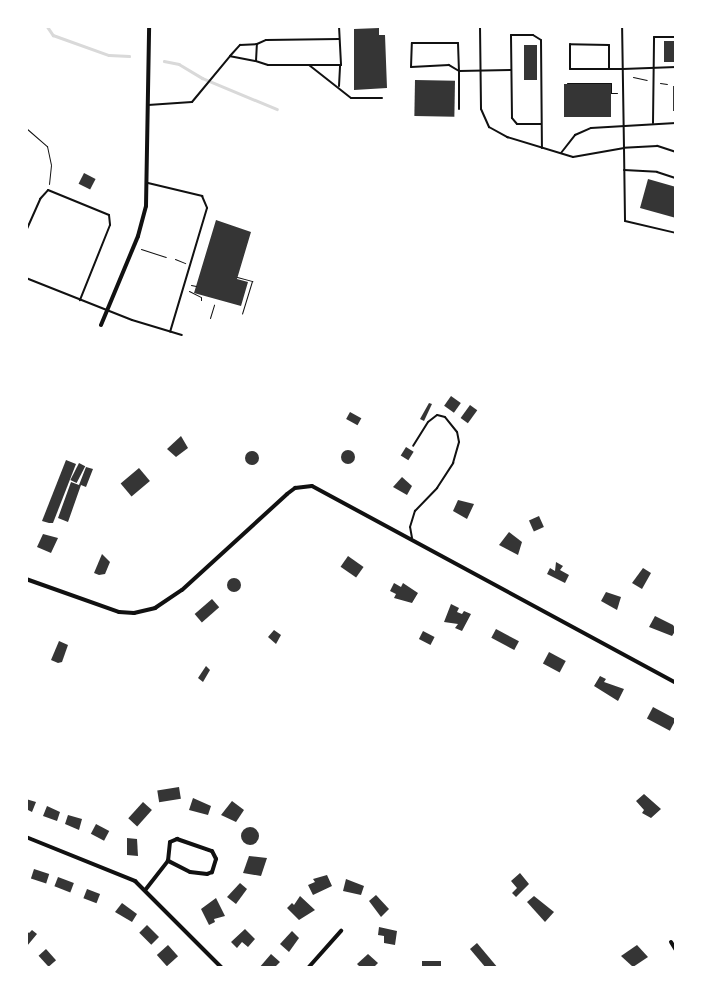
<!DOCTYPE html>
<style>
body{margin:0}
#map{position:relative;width:702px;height:994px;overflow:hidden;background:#fff;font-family:Merriweather,serif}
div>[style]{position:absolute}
.stream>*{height:2.5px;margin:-1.25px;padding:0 1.25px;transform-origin:1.25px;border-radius:1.25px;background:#d9d9d9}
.building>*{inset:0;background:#353535;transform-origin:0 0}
.round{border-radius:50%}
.path>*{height:1px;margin:-0.5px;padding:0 0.5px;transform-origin:0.5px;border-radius:0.5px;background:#111}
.service>*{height:2px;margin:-1px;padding:0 1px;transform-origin:1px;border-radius:1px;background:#111}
.minor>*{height:4px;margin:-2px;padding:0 2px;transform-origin:2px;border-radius:2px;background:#111}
span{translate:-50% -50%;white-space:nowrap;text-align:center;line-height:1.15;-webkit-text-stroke:5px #fff;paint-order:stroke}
.frame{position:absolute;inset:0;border:28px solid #fff;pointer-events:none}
</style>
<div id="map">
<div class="stream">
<div style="left:47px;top:26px;width:11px;rotate:56deg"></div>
<div style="left:53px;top:35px;width:59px;rotate:19.7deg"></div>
<div style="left:109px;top:55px;width:20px;rotate:3deg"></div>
<div style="left:164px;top:61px;width:15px;rotate:11deg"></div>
<div style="left:179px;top:64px;width:27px;rotate:31deg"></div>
<div style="left:202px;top:78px;width:81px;rotate:22.5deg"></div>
</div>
<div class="building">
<div style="clip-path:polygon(379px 28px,379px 35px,385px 35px,387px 88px,354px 90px,354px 29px)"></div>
<div style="left:664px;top:41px;width:12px;height:21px"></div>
<div style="left:524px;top:45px;width:13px;height:35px"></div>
<div style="left:415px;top:80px;width:40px;height:36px;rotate:1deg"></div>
<div style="left:564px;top:84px;width:47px;height:33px"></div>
<div style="left:673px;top:86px;width:3px;height:25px"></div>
<div style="left:84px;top:173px;width:13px;height:12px;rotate:27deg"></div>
<div style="clip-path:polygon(648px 179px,676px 187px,676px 218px,640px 208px)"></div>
<div style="clip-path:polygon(216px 220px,251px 232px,237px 279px,248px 282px,241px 306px,194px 293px)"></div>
<div style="left:451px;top:396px;width:12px;height:12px;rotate:35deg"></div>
<div style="clip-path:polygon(429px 403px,432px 404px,424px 421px,420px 419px)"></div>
<div style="left:470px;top:405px;width:9px;height:16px;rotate:36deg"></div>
<div style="left:350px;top:412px;width:13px;height:8px;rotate:29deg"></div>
<div style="clip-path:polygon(181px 436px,188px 448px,176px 457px,167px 449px)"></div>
<div style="left:406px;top:447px;width:9px;height:10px;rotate:32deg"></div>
<div class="round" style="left:341px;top:450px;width:14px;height:14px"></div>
<div class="round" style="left:245px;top:451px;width:14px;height:14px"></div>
<div style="clip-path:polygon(66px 460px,76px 464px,53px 523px,49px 523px,42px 521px)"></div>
<div style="left:79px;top:463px;width:7px;height:19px;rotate:27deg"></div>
<div style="clip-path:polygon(86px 467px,93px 469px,86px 487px,81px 485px,68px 522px,58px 518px,71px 482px,79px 485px)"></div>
<div style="left:139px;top:468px;width:17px;height:24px;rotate:50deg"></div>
<div style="clip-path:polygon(402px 477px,412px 486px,407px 495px,393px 487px)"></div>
<div style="clip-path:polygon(458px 500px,474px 504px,467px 519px,453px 511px)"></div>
<div style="left:539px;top:516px;width:12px;height:11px;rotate:66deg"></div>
<div style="clip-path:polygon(509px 532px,522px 542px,518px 555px,499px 545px)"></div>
<div style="clip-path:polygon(43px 534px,58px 538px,51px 553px,37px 547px)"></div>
<div style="clip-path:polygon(102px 554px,110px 562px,105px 574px,99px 575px,94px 573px)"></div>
<div style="left:348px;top:556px;width:19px;height:13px;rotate:35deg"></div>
<div style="clip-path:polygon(556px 562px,563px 566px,560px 570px,569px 575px,565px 583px,547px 574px,550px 568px,555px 571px)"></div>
<div style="clip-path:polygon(643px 568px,651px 573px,642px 589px,632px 583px)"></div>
<div class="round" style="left:227px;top:578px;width:14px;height:14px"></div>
<div style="clip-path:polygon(394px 583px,401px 587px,403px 583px,418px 593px,412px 603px,394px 598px,396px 594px,390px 591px)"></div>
<div style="clip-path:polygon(606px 592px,621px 597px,617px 610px,601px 601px)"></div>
<div style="left:212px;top:599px;width:11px;height:23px;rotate:49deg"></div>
<div style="clip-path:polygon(451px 604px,459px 608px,457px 612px,462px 614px,464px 611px,471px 614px,462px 631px,455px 628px,458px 624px,444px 622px)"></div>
<div style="clip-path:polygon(655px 616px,673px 625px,676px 630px,672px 636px,649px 627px)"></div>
<div style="left:496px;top:629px;width:26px;height:10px;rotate:28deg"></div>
<div style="clip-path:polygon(274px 630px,281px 635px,276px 644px,268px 637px)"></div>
<div style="left:423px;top:631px;width:13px;height:9px;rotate:27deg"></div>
<div style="clip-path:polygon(59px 641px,68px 645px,62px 662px,58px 663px,51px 660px)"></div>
<div style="left:549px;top:652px;width:19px;height:13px;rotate:28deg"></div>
<div style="clip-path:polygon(206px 666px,210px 670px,203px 682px,198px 678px)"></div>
<div style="clip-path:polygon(600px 676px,606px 679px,604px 682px,624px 689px,618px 701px,594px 686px)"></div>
<div style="left:653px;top:707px;width:26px;height:13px;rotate:28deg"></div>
<div style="left:179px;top:787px;width:12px;height:22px;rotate:81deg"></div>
<div style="clip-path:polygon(644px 794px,661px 809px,651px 818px,642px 813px,644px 810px,636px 801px)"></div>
<div style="clip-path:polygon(193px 798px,211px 806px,208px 815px,189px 810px)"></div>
<div style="clip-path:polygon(26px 799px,36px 802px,32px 812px,26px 809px)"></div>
<div style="clip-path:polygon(232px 801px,244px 810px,236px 822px,221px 815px)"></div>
<div style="left:143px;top:802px;width:12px;height:22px;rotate:42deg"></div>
<div style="clip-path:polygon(47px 806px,60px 812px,57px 821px,43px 816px)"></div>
<div style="clip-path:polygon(68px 815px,82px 819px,79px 830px,65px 824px)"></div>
<div style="left:96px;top:824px;width:15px;height:11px;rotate:28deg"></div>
<div class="round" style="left:241px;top:827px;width:18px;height:18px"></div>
<div style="clip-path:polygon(127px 838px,137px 839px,138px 856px,127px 855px)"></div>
<div style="clip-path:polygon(249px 856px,267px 858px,261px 876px,243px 873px)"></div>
<div style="left:34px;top:869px;width:16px;height:10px;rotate:18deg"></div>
<div style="clip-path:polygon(520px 873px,529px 884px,516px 897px,512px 893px,517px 888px,511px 881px)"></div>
<div style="clip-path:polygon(327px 875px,332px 886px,313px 895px,308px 885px,315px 882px,313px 879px)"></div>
<div style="left:58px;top:877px;width:17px;height:10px;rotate:21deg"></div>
<div style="clip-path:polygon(346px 879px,364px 886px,361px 895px,343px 891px)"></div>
<div style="clip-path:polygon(240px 883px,247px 889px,236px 904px,227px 897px)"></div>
<div style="left:87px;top:889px;width:14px;height:10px;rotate:21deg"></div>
<div style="clip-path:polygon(376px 895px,389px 909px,381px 917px,369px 901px)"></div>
<div style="clip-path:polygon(300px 896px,315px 910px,299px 920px,287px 908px,292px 903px,294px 905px)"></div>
<div style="clip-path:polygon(534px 896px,554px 912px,545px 922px,527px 902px)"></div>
<div style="clip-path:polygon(216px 898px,225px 916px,214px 919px,215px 922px,209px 925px,201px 909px)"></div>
<div style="clip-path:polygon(122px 903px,137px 914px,132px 922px,115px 912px)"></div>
<div style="left:147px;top:925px;width:17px;height:11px;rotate:45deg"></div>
<div style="clip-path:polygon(379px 927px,397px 931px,395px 945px,384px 943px,384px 936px,378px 935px)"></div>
<div style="clip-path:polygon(245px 929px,255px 939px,248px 947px,242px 942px,237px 948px,231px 942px)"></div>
<div style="clip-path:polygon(32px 930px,37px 934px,27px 946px,26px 931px,29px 933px)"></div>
<div style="clip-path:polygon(292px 931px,299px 938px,289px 952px,280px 944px)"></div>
<div style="clip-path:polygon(477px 943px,498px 968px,486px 968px,470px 949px)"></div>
<div style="left:168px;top:945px;width:15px;height:15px;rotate:48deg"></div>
<div style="clip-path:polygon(637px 945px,648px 957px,633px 967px,621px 956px)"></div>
<div style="left:46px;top:949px;width:15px;height:10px;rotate:48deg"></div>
<div style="clip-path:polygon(271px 954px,280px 962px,274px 968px,259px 968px)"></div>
<div style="clip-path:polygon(368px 954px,378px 963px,373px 968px,361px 968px,357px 964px)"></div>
<div style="left:422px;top:961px;width:19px;height:7px"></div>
</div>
<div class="path">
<div style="left:633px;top:77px;width:14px;rotate:12deg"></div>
<div style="left:567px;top:83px;width:44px"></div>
<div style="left:611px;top:83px;width:10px;rotate:90deg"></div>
<div style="left:611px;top:93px;width:6px"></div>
<div style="left:660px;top:83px;width:7px;rotate:8deg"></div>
<div style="left:26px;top:93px;width:10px;rotate:90deg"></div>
<div style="left:26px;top:128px;width:28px;rotate:41deg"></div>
<div style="left:47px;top:146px;width:19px;rotate:78deg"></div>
<div style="left:51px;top:165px;width:19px;rotate:96deg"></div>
<div style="left:141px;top:249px;width:26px;rotate:18deg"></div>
<div style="left:175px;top:259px;width:11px;rotate:22deg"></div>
<div style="left:237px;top:277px;width:16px;rotate:15deg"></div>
<div style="left:252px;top:281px;width:34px;rotate:107deg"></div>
<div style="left:191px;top:285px;width:5px;rotate:11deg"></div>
<div style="left:189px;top:291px;width:13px;rotate:27deg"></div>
<div style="left:201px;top:297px;width:3px;rotate:90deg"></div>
<div style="left:210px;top:318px;width:14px;rotate:-73deg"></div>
</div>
<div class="service">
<div style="left:339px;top:26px;width:39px;rotate:87deg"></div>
<div style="left:341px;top:65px;width:73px;rotate:180deg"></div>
<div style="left:268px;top:65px;width:13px;rotate:-162deg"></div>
<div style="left:256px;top:61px;width:17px;rotate:-87deg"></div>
<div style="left:257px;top:44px;width:10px;rotate:-24deg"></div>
<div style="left:266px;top:40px;width:73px;rotate:-0.8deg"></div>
<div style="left:480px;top:26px;width:83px;rotate:89.3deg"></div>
<div style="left:481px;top:109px;width:20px;rotate:66deg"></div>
<div style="left:489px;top:127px;width:21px;rotate:29deg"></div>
<div style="left:507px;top:137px;width:69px;rotate:16.9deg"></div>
<div style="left:573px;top:157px;width:52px;rotate:-10deg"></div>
<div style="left:624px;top:148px;width:122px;rotate:-90.9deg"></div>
<div style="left:255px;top:61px;width:25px;rotate:-169deg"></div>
<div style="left:230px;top:56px;width:15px;rotate:-48deg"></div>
<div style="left:240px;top:45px;width:17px;rotate:-3deg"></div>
<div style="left:309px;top:65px;width:53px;rotate:38.2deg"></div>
<div style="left:351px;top:98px;width:31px"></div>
<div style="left:609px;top:69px;width:24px;rotate:-90deg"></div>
<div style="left:609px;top:45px;width:39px;rotate:-179deg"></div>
<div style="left:570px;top:44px;width:25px;rotate:90deg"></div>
<div style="left:570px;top:69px;width:53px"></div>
<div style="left:623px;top:69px;width:53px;rotate:-2.2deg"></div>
<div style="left:339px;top:86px;width:20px;rotate:-87deg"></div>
<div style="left:148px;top:105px;width:44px;rotate:-3.9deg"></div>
<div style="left:192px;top:102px;width:60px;rotate:-50.4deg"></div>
<div style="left:459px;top:109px;width:38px;rotate:-90deg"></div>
<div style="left:459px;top:71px;width:12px;rotate:-149deg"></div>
<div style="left:449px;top:65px;width:38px;rotate:177deg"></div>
<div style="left:411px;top:67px;width:24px;rotate:-88deg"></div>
<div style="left:412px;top:43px;width:46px"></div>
<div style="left:458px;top:43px;width:28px;rotate:88deg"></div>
<div style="left:459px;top:71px;width:52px;rotate:-1.1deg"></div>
<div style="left:653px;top:123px;width:86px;rotate:-89.3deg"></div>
<div style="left:654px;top:37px;width:22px"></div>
<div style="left:541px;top:124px;width:24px;rotate:180deg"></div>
<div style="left:517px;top:124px;width:8px;rotate:-130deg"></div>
<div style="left:512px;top:118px;width:83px;rotate:-90.7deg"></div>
<div style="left:511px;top:35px;width:22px"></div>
<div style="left:533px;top:35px;width:9px;rotate:32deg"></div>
<div style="left:541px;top:40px;width:108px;rotate:89.5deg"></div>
<div style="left:676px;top:152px;width:20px;rotate:-162deg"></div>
<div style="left:657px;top:146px;width:33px;rotate:177deg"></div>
<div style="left:624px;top:148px;width:73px;rotate:89.2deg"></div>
<div style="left:625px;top:221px;width:52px;rotate:13.2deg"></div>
<div style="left:561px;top:153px;width:23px;rotate:-52deg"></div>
<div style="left:575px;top:135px;width:17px;rotate:-24deg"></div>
<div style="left:591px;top:128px;width:85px;rotate:-3.4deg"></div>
<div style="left:624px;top:170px;width:33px;rotate:3deg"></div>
<div style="left:657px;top:172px;width:20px;rotate:18deg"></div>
<div style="left:148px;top:183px;width:56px;rotate:13.5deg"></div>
<div style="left:202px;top:196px;width:13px;rotate:67deg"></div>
<div style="left:207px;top:208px;width:129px;rotate:106.6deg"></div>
<div style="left:26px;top:231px;width:35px;rotate:-66deg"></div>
<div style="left:40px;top:199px;width:12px;rotate:-48deg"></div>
<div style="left:48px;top:190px;width:66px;rotate:22.3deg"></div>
<div style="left:109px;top:215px;width:10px;rotate:84deg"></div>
<div style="left:110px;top:225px;width:81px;rotate:111.8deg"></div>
<div style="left:26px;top:278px;width:114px;rotate:21.6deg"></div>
<div style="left:132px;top:320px;width:52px;rotate:16.7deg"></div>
<div style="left:412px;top:538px;width:11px;rotate:-100deg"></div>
<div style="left:410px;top:527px;width:17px;rotate:-73deg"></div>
<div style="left:415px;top:511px;width:32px;rotate:-46deg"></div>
<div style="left:437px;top:488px;width:30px;rotate:-57deg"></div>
<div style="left:453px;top:463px;width:22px;rotate:-74deg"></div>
<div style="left:459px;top:442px;width:10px;rotate:-101deg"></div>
<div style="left:457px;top:432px;width:19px;rotate:-129deg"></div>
<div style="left:445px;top:417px;width:8px;rotate:-166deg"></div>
<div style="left:437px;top:415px;width:11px;rotate:142deg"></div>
<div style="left:428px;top:422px;width:28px;rotate:122deg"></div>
</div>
<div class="minor">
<div style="left:101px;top:325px;width:96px;rotate:-67.4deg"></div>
<div style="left:138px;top:236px;width:31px;rotate:-75deg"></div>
<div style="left:146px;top:206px;width:180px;rotate:-89deg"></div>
<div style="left:26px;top:579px;width:99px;rotate:19.5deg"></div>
<div style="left:119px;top:612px;width:15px;rotate:4deg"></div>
<div style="left:134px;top:613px;width:22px;rotate:-13deg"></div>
<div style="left:155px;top:608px;width:32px;rotate:-34deg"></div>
<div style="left:182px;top:590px;width:142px;rotate:-42.4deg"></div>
<div style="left:287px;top:494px;width:10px;rotate:-37deg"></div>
<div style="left:295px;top:488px;width:17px;rotate:-7deg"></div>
<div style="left:312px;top:486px;width:414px;rotate:28.4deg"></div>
<div style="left:26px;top:837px;width:118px;rotate:22deg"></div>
<div style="left:135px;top:881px;width:123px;rotate:45deg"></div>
<div style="left:146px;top:889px;width:36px;rotate:-52deg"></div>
<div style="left:168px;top:861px;width:19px;rotate:-84deg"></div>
<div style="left:170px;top:842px;width:8px;rotate:-23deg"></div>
<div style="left:177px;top:839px;width:37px;rotate:19deg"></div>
<div style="left:212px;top:851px;width:9px;rotate:63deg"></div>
<div style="left:216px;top:859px;width:14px;rotate:107deg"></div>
<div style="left:212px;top:872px;width:5px;rotate:158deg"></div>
<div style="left:207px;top:874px;width:17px;rotate:-173deg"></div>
<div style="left:190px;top:872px;width:25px;rotate:-153deg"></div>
<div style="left:671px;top:942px;width:9px;rotate:58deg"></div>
<div style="left:308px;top:968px;width:50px;rotate:-48.3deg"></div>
</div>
<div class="frame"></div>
</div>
